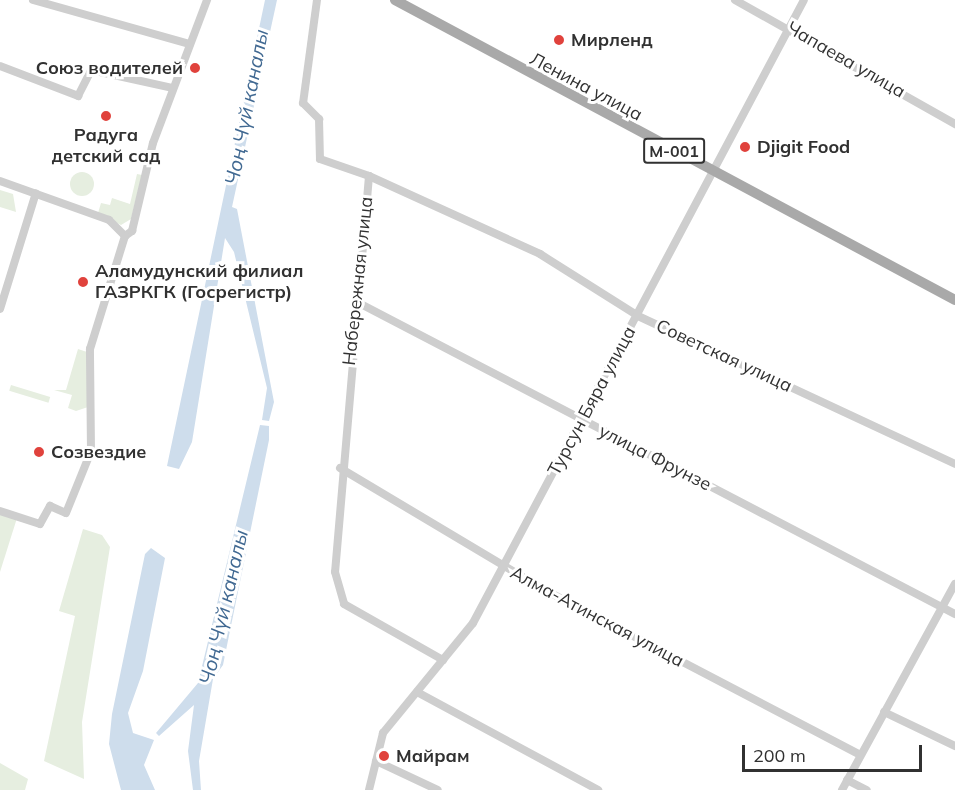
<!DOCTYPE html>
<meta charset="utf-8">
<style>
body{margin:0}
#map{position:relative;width:955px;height:790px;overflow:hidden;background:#fff;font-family:Mulish,sans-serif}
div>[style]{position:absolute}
.green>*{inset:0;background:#e6eee0;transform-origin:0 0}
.round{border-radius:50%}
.water>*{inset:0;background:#ceddec}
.minor>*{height:8px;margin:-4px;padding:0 4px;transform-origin:4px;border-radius:4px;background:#cecece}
.major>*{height:10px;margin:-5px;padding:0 5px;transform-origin:5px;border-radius:5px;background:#a9a9a9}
.dots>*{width:16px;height:16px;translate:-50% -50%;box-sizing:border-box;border:3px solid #fff;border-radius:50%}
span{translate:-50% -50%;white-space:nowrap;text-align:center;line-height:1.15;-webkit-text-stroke:6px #fff;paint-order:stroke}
.shield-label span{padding:2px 4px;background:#fff;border:2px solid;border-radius:4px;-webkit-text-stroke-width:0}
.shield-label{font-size:16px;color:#313131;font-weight:700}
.poi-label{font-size:18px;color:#313131;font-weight:700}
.left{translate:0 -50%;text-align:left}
.right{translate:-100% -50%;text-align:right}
.street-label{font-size:18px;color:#313131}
.water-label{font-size:20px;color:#416992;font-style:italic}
.scale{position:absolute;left:742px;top:745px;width:180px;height:27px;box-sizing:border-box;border:3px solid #313131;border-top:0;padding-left:8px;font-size:18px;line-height:21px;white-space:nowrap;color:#313131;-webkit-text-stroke:4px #fff;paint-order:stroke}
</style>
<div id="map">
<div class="green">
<div class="round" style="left:70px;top:172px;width:24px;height:24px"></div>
<div style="clip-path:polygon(137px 174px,142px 175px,131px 219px,121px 225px,98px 213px,101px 203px,110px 205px,112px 198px,130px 204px)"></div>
<div style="clip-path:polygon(0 190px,13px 194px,16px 212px,0 207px)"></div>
<div style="clip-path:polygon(78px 349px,87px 352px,88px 407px,76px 411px,68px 408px,72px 395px,54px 390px,66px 390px)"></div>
<div style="left:11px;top:385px;width:41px;height:6px;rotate:17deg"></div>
<div style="clip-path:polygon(0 513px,17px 518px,0 572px)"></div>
<div style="clip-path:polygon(83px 529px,102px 535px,110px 547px,82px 722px,84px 779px,44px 761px,75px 616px,59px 611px)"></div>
<div style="clip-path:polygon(0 763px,28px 779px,25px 790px,0 790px)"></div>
</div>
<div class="water">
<div style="clip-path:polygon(265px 0,277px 0,232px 207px,237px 209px,274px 402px,269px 421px,262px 420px,267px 388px,234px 252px,225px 238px,192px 442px,179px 469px,167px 466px)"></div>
<div style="clip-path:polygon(260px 425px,269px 426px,269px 440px,223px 665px,213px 679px,199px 761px,201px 790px,193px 790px,188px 751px,194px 705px,159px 736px,156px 733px,198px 683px)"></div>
<div style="clip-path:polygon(151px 548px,165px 558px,143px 671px,128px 713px,133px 733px,154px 740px,144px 765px,155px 790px,121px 790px,109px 744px,112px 714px,145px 554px)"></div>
</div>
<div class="minor">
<div style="left:33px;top:0;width:163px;rotate:15.7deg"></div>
<div style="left:317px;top:0;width:104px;rotate:97.7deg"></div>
<div style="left:303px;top:103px;width:23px;rotate:45deg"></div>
<div style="left:319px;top:119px;width:40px;rotate:88.6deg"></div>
<div style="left:320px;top:159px;width:52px;rotate:19.1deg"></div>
<div style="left:369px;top:176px;width:397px;rotate:94.9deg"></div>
<div style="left:335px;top:572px;width:33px;rotate:74deg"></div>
<div style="left:344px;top:604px;width:114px;rotate:29.5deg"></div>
<div style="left:735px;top:0;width:253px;rotate:29.4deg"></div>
<div style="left:0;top:66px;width:84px;rotate:21deg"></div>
<div style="left:78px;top:96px;width:29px;rotate:-63deg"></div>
<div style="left:91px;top:70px;width:83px;rotate:12.5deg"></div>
<div style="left:369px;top:176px;width:188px;rotate:24.5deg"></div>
<div style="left:540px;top:254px;width:116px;rotate:32.3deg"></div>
<div style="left:638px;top:316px;width:350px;rotate:25deg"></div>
<div style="left:0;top:181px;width:116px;rotate:19.7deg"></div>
<div style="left:109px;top:220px;width:23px;rotate:45deg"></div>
<div style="left:125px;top:236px;width:9px;rotate:-36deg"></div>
<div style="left:132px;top:231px;width:90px;rotate:-76.6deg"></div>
<div style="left:153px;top:143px;width:153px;rotate:-69.3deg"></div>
<div style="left:355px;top:301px;width:677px;rotate:27.55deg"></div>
<div style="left:0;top:309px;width:121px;rotate:-72.8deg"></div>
<div style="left:340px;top:468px;width:236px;rotate:30.8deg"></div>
<div style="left:543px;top:589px;width:358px;rotate:27.6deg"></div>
<div style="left:0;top:511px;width:42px;rotate:18deg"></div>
<div style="left:40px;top:524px;width:21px;rotate:-61deg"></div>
<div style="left:50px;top:506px;width:17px;rotate:24deg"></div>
<div style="left:66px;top:513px;width:67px;rotate:-68deg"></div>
<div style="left:91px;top:451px;width:102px;rotate:-90.6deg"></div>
<div style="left:90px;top:349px;width:118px;rotate:-72.8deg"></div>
<div style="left:417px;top:692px;width:206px;rotate:28.4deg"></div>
<div style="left:884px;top:712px;width:79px;rotate:25.6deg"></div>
<div style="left:376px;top:761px;width:68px;rotate:25.1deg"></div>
<div style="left:847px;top:780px;width:22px;rotate:27deg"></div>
<div style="left:369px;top:790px;width:59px;rotate:-76.2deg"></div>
<div style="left:383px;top:733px;width:142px;rotate:-50.7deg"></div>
<div style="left:473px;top:623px;width:705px;rotate:-62.02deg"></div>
<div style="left:842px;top:790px;width:235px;rotate:-61.3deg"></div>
</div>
<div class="major">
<div style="left:395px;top:0;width:635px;rotate:28.18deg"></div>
</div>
<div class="dots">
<div style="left:559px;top:40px;background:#e0423c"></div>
<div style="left:195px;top:68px;background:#e0423c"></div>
<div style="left:106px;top:116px;background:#e0423c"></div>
<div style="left:745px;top:147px;background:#e0423c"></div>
<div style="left:83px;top:282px;background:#e0423c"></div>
<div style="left:39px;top:452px;background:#e0423c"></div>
<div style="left:384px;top:756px;background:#e0423c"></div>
</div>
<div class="shield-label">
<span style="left:674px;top:151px">М-001</span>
</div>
<div class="poi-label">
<span class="left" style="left:571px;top:40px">Мирленд</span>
<span class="right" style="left:183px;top:68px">Союз водителей</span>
<span style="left:106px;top:146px">Радуга<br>детский сад</span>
<span class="left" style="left:757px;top:147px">Djigit Food</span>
<span class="left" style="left:95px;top:282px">Аламудунский филиал<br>ГАЗРКГК (Госрегистр)</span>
<span class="left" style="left:51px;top:452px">Созвездие</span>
<span class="left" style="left:396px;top:756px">Майрам</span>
</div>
<div class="street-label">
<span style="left:846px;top:60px;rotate:30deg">Чапаева улица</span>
<span style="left:586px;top:87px;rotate:28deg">Ленина улица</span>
<span style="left:358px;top:281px;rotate:-84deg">Набережная улица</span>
<span style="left:724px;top:356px;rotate:25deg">Советская улица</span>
<span style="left:592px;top:401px;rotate:-62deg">Турсун Бяра улица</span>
<span style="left:655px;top:458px;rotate:27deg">улица Фрунзе</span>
<span style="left:597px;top:617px;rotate:28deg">Алма-Атинская улица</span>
</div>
<div class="water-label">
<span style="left:246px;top:107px;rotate:-79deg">Чоң Чүй каналы</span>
<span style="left:223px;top:607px;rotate:-77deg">Чоң Чүй каналы</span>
</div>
<div class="scale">200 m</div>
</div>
